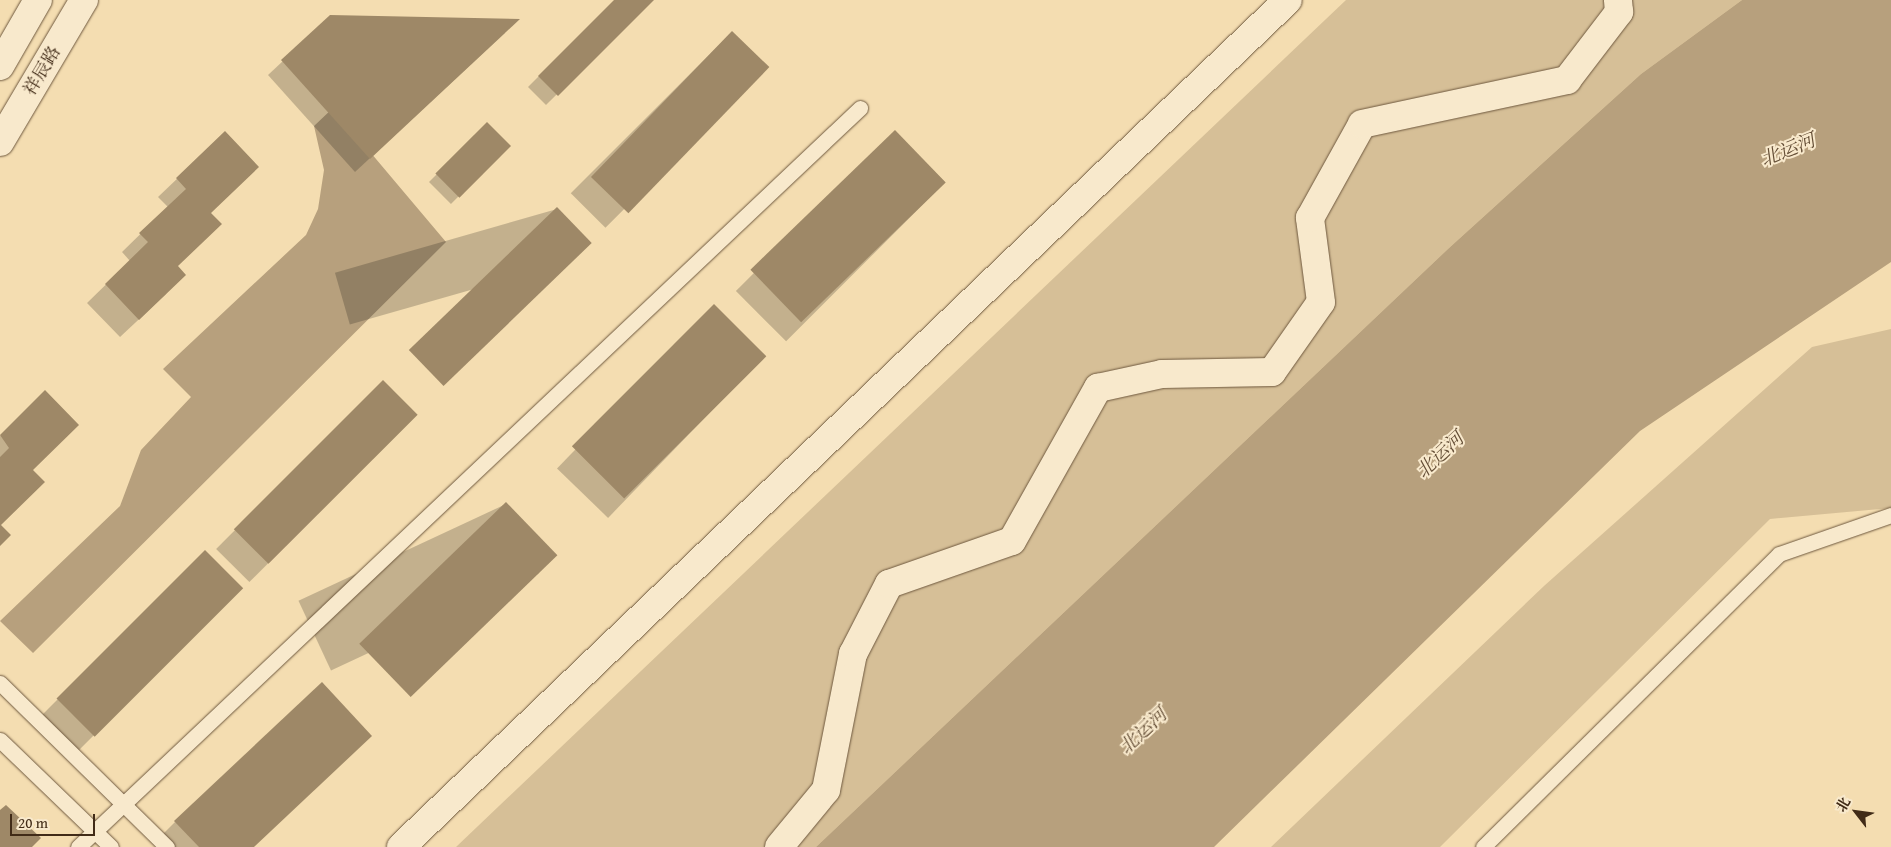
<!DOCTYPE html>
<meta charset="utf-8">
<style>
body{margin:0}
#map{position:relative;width:1891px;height:847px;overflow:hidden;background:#f4ddb1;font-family:"Gentium Book Plus","Noto Serif SC",serif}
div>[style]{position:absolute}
.green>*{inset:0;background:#d6bf97}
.water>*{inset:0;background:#b7a07d}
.shadow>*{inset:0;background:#0003;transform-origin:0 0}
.building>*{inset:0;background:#9e8867;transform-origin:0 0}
.roads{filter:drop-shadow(0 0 1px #6e583e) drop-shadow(0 0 1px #6e583e)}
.service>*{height:15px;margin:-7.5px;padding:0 7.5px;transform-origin:7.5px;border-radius:7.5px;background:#f8e9cc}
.minor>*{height:28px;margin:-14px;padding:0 14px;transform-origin:14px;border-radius:14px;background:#f8e9cc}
.tertiary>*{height:28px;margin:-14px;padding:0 14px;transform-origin:14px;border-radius:14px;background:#f8e9cc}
span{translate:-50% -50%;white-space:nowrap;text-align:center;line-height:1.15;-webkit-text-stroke:4px #f8e9cc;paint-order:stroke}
.street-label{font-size:18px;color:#412b17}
.water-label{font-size:19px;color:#644e36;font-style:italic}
.north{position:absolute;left:1831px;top:787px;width:50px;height:50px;-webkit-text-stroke:4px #f8e9cc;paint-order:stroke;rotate:300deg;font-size:14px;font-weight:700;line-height:20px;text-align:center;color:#412b17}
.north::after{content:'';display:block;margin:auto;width:18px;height:22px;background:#412b17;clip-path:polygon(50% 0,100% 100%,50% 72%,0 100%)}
.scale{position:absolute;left:10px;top:814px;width:85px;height:22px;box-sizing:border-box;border:2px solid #412b17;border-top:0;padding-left:6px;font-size:15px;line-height:18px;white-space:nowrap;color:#412b17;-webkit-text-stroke:4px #f8e9cc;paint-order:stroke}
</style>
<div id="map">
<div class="green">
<div style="clip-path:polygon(1346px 0,1742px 0,1641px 74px,1449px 248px,816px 847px,456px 847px)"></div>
<div style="clip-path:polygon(1891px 329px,1891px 508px,1770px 519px,1440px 847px,1271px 847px,1544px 586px,1812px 347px)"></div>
</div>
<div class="water">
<div style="clip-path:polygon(1742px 0,1891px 0,1891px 262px,1640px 431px,1214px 847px,816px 847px,1449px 248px,1641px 74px)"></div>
<div style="clip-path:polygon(333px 108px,446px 242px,33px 653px,0 621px,120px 506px,141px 450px,191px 397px,163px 369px,306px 235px,318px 209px,324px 170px,314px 126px)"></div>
</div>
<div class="shadow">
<div style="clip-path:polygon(615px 0,652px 0,546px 105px,528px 87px)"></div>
<div style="clip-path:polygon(330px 17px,505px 33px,355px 172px,268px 75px)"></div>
<div style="left:732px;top:32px;width:49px;height:228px;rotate:45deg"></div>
<div style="left:487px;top:124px;width:31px;height:82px;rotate:45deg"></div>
<div style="left:895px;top:132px;width:71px;height:225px;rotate:45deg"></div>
<div style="clip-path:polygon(225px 133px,210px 213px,177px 267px,166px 294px,120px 337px,87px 303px,130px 261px,122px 252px,168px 207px,158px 197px)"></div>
<div style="left:557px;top:209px;width:54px;height:231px;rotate:74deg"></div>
<div style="left:714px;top:306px;width:71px;height:226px;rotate:44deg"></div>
<div style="left:383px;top:382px;width:47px;height:236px;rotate:45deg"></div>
<div style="clip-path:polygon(45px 392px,32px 471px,0 525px,0 436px)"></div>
<div style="left:506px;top:504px;width:77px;height:229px;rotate:65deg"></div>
<div style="left:205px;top:552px;width:51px;height:234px;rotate:45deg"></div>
<div style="clip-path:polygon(175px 822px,254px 847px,163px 847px,157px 840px)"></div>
</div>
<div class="building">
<div style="clip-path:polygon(614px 0,654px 0,558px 96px,538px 76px)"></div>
<div style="clip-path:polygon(330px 15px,520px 19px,370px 159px,281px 60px)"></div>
<div style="left:732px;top:31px;width:52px;height:203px;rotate:44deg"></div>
<div style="left:487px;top:122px;width:34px;height:73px;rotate:45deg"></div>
<div style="left:895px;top:130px;width:73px;height:201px;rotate:46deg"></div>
<div style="clip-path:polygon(225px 131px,259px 167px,211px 213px,222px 224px,178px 266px,186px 275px,139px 320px,105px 284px,148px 242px,139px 233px,186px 189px,176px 178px)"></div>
<div style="left:557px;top:207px;width:50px;height:206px;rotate:46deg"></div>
<div style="left:714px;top:304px;width:74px;height:201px;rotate:45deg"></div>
<div style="left:383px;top:380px;width:49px;height:211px;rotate:45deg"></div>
<div style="clip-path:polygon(45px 390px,79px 425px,33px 470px,45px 482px,1px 525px,11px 535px,0 546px,0 457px,9px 448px,0 435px)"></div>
<div style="left:506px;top:502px;width:74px;height:204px;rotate:46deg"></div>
<div style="left:205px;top:550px;width:54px;height:210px;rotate:45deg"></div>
<div style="clip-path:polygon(322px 682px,372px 736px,254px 847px,199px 847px,174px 821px)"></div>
<div style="clip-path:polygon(6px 805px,41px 838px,32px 847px,0 847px,0 810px)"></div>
</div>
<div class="roads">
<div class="service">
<div style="left:0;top:683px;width:234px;rotate:44.5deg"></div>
<div style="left:0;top:740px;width:154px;rotate:43.9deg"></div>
<div style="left:78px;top:847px;width:1076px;rotate:-43.38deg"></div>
<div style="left:1483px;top:847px;width:416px;rotate:-44.7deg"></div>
<div style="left:1779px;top:554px;width:119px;rotate:-19.2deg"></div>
</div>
<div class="minor">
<div style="left:779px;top:847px;width:74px;rotate:-50.5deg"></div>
<div style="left:826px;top:790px;width:139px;rotate:-78.8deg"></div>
<div style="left:853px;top:654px;width:79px;rotate:-62.8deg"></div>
<div style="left:889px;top:584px;width:130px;rotate:-19.3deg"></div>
<div style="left:1012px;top:541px;width:176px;rotate:-60.7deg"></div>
<div style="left:1098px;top:388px;width:66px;rotate:-12.3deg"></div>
<div style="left:1162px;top:374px;width:110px;rotate:-1deg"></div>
<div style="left:1272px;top:372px;width:85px;rotate:-55deg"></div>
<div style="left:1321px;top:302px;width:85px;rotate:-97.5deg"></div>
<div style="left:1310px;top:218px;width:107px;rotate:-61deg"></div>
<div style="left:1362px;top:124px;width:210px;rotate:-12.1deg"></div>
<div style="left:1567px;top:80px;width:86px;rotate:-52.6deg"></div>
<div style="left:1619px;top:12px;width:12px;rotate:-95deg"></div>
</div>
<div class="tertiary">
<div style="left:0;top:66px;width:76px;rotate:-60.1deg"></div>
<div style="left:0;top:142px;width:165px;rotate:-59.4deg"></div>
<div style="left:401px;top:847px;width:1226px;rotate:-43.68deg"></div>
</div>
</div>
<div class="street-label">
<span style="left:42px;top:71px;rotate:-59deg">祥辰路</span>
</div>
<div class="water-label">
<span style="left:1788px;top:150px;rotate:-22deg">北运河</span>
<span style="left:1440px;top:455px;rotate:-43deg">北运河</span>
<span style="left:1143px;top:731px;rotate:-43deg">北运河</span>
</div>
<div class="north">北</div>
<div class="scale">20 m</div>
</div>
